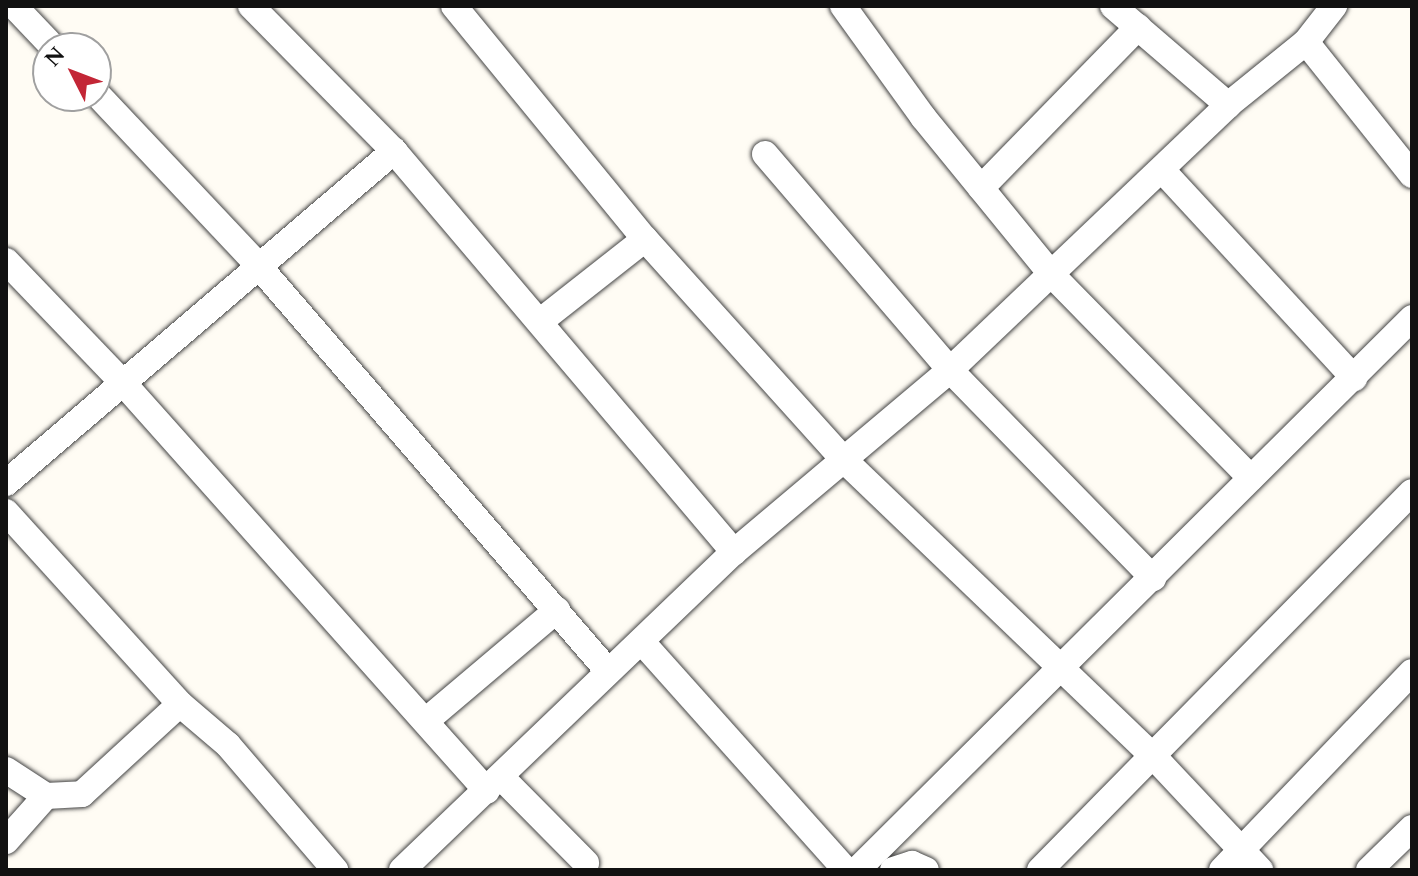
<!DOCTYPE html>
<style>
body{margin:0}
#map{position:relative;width:1418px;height:876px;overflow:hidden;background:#fffcf4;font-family:Spectral,serif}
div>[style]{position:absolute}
.roads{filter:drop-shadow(0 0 2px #444) drop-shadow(0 0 2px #444)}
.street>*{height:26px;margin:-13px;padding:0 13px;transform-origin:13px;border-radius:13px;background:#fff}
span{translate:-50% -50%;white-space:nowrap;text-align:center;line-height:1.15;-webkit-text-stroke:8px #fff;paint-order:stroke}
.frame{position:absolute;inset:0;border:8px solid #111;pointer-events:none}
.north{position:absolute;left:32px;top:32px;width:80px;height:80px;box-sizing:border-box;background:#fff;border:2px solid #a0a0a0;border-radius:50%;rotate:312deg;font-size:22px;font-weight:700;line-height:32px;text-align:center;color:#111}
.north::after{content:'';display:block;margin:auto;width:28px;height:36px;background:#c32636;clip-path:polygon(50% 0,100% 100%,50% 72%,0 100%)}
</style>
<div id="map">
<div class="roads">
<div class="street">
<div style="left:14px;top:6px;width:58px;rotate:46.4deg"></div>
<div style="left:251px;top:6px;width:204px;rotate:45.4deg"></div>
<div style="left:394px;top:151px;width:526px;rotate:49.71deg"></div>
<div style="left:454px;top:6px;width:301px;rotate:50.7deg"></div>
<div style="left:645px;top:239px;width:293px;rotate:48deg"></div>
<div style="left:841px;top:457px;width:435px;rotate:43.8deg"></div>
<div style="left:1155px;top:758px;width:154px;rotate:46.8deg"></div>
<div style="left:843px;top:6px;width:137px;rotate:54.2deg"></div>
<div style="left:923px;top:117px;width:204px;rotate:50.8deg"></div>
<div style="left:1052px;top:275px;width:284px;rotate:45.6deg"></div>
<div style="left:1113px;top:6px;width:152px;rotate:40.7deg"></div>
<div style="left:1306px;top:42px;width:170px;rotate:51.4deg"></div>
<div style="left:96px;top:93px;width:233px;rotate:46.7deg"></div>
<div style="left:256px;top:263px;width:539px;rotate:49.21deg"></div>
<div style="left:765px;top:154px;width:284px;rotate:49.4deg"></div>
<div style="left:950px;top:370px;width:291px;rotate:45.7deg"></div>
<div style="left:1163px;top:171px;width:282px;rotate:47.3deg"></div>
<div style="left:981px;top:188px;width:225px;rotate:-45.7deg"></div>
<div style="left:6px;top:261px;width:170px;rotate:46.2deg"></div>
<div style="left:124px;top:384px;width:545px;rotate:48.27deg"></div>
<div style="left:542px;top:320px;width:131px;rotate:-38.2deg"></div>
<div style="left:6px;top:483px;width:511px;rotate:-40.55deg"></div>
<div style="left:6px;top:512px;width:259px;rotate:47.8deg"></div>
<div style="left:180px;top:704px;width:63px;rotate:40.5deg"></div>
<div style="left:228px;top:745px;width:165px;rotate:49.4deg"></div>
<div style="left:642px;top:642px;width:306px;rotate:48.2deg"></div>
<div style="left:428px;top:719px;width:169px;rotate:-40.2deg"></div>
<div style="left:6px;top:770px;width:48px;rotate:33deg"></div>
<div style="left:46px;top:796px;width:36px;rotate:-3deg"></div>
<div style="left:82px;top:794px;width:133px;rotate:-42.6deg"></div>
<div style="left:501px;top:777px;width:121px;rotate:45.3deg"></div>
<div style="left:6px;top:841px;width:60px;rotate:-48.4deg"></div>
<div style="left:402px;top:870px;width:460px;rotate:-43.8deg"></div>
<div style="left:734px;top:552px;width:282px;rotate:-40.1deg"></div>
<div style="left:950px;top:370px;width:384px;rotate:-43.6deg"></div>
<div style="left:1228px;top:105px;width:100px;rotate:-38.9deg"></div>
<div style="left:1306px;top:42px;width:46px;rotate:-52.1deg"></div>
<div style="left:857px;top:870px;width:783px;rotate:-44.84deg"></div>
<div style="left:893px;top:870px;width:20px;rotate:-18deg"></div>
<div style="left:912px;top:864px;width:15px;rotate:23deg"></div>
<div style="left:1040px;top:870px;width:530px;rotate:-45.46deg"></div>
<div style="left:1222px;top:870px;width:274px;rotate:-46.2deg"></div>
<div style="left:1369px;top:870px;width:60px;rotate:-44.3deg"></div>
</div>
</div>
<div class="frame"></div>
<div class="north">N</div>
</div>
